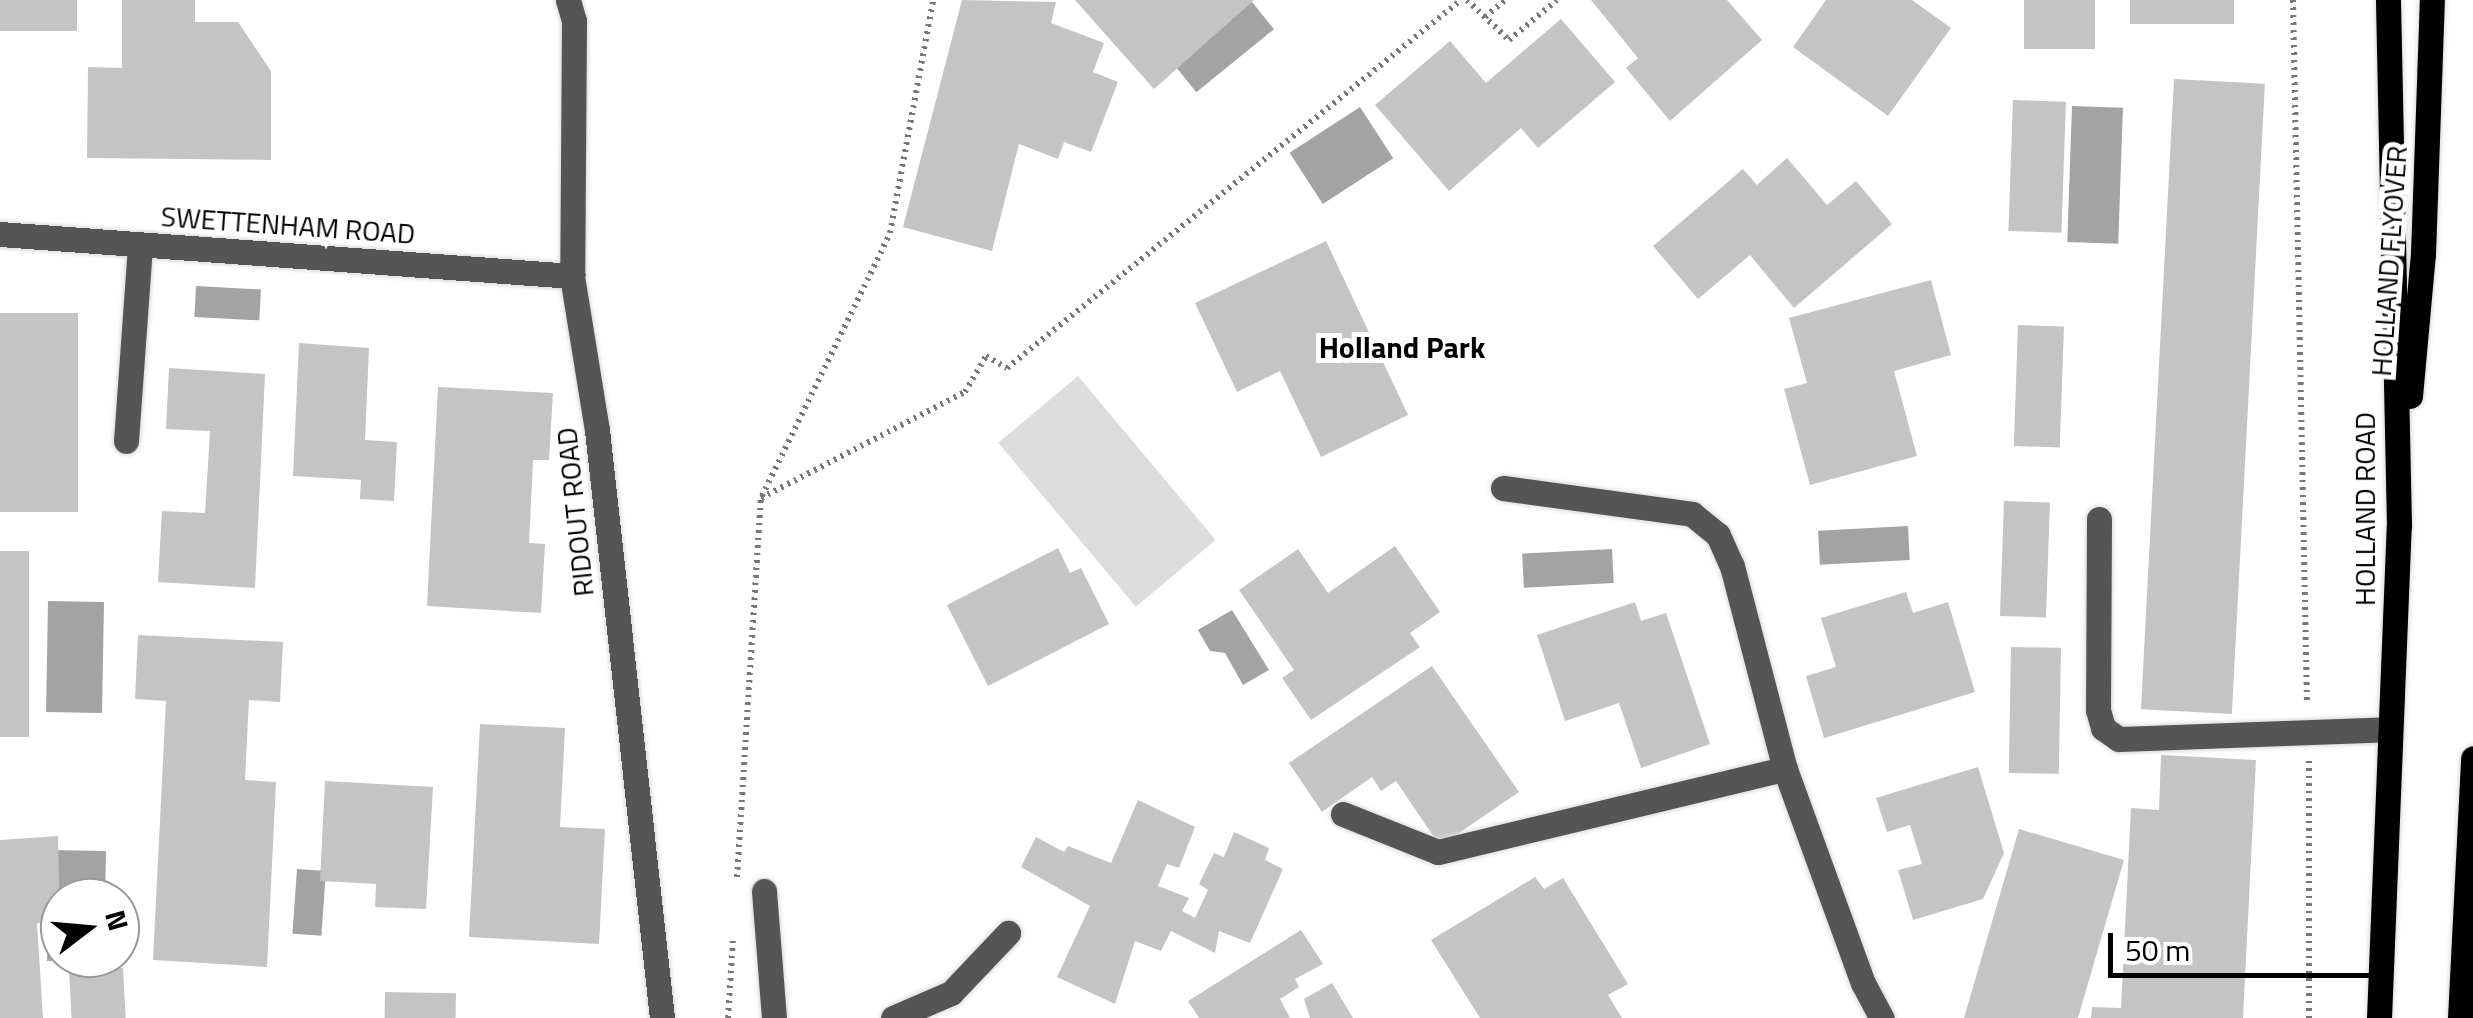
<!DOCTYPE html>
<style>
body{margin:0}
#map{position:relative;width:2473px;height:1018px;overflow:hidden;background:#fff;font-family:"Titillium Web",sans-serif}
div>[style]{position:absolute}
.green>*{inset:0;background:#dcdcdc;transform-origin:0 0}
.water>*{inset:0;background:#a3a3a3;transform-origin:0 0}
.building>*{inset:0;background:#c4c4c4;transform-origin:0 0}
.path>*{height:6px;margin-top:-3px;transform-origin:0;background:repeating-linear-gradient(90deg,#777 0 2.5px,transparent 0 7.5px)}
.roads{filter:drop-shadow(0 0 2px #dbdbdb) drop-shadow(0 0 2px #dbdbdb)}
.minor>*{height:25px;margin:-12.5px;padding:0 12.5px;transform-origin:12.5px;border-radius:12.5px;background:#555}
.major>*{height:25px;margin:-12.5px;padding:0 12.5px;transform-origin:12.5px;border-radius:12.5px;background:#000}
span{translate:-50% -50%;white-space:nowrap;text-align:center;line-height:1.15;-webkit-text-stroke:10px #fff;paint-order:stroke}
.street-label{font-size:28px;color:#000}
.neighbourhood-label{font-size:30px;color:#000;font-weight:700}
.north{position:absolute;left:40px;top:878px;width:100px;height:100px;box-sizing:border-box;background:#fff;border:2px solid #999;border-radius:50%;rotate:74deg;font-size:28px;font-weight:700;line-height:40px;text-align:center;color:#000}
.north::after{content:'';display:block;margin:auto;width:35px;height:45px;background:#000;clip-path:polygon(50% 0,100% 100%,50% 72%,0 100%)}
.scale{position:absolute;left:2108px;top:933px;width:282px;height:45px;box-sizing:border-box;border:5px solid #000;border-top:0;padding-left:12px;font-size:30px;line-height:35px;white-space:nowrap;color:#000;-webkit-text-stroke:8px #fff;paint-order:stroke}
</style>
<div id="map">
<div class="green">
<div style="left:1078px;top:376px;width:214px;height:104px;rotate:50deg"></div>
</div>
<div class="water">
<div style="left:1252px;top:2px;width:35px;height:100px;rotate:51deg"></div>
<div style="left:2072px;top:106px;width:51px;height:136px;rotate:2deg"></div>
<div style="left:1360px;top:107px;width:61px;height:84px;rotate:57deg"></div>
<div style="left:196px;top:286px;width:65px;height:31px;rotate:3deg"></div>
<div style="left:1908px;top:526px;width:34px;height:90px;rotate:87deg"></div>
<div style="left:1612px;top:549px;width:34px;height:90px;rotate:87deg"></div>
<div style="left:48px;top:601px;width:56px;height:111px;rotate:1deg"></div>
<div style="clip-path:polygon(1232px 610px,1269px 670px,1243px 685px,1225px 653px,1210px 651px,1198px 630px)"></div>
<div style="clip-path:polygon(49px 850px,106px 851px,105px 898px,60px 898px,60px 958px,104px 958px,104px 962px,47px 961px)"></div>
<div style="left:297px;top:869px;width:29px;height:65px;rotate:4deg"></div>
</div>
<div class="building">
<div style="left:0;top:0;width:77px;height:31px"></div>
<div style="clip-path:polygon(122px 0,195px 0,195px 22px,238px 22px,271px 71px,271px 160px,87px 158px,88px 67px,122px 68px)"></div>
<div style="clip-path:polygon(962px 0,1056px 2px,1051px 23px,1104px 43px,1093px 72px,1118px 82px,1091px 152px,1064px 142px,1058px 159px,1019px 144px,992px 251px,903px 227px)"></div>
<div style="clip-path:polygon(1075px 0,1254px 0,1154px 89px)"></div>
<div style="clip-path:polygon(1591px 0,1727px 0,1762px 40px,1670px 121px,1626px 68px,1638px 58px)"></div>
<div style="clip-path:polygon(1826px 0,1912px 0,1951px 28px,1888px 116px,1793px 47px)"></div>
<div style="left:2024px;top:0;width:71px;height:49px"></div>
<div style="left:2130px;top:0;width:104px;height:24px"></div>
<div style="clip-path:polygon(1561px 19px,1615px 82px,1538px 148px,1521px 128px,1449px 191px,1375px 105px,1450px 41px,1486px 83px)"></div>
<div style="left:2174px;top:79px;width:91px;height:631px;rotate:3deg"></div>
<div style="left:2013px;top:100px;width:53px;height:131px;rotate:2deg"></div>
<div style="clip-path:polygon(1787px 158px,1827px 205px,1856px 181px,1892px 224px,1794px 308px,1750px 255px,1698px 299px,1653px 246px,1743px 169px,1757px 185px)"></div>
<div style="clip-path:polygon(1326px 241px,1408px 415px,1321px 457px,1280px 371px,1237px 392px,1195px 303px)"></div>
<div style="clip-path:polygon(1931px 280px,1951px 355px,1894px 371px,1917px 456px,1810px 485px,1784px 389px,1807px 383px,1789px 318px)"></div>
<div style="left:0;top:313px;width:78px;height:199px"></div>
<div style="left:2018px;top:325px;width:46px;height:121px;rotate:2deg"></div>
<div style="clip-path:polygon(299px 343px,369px 348px,365px 440px,397px 442px,394px 501px,360px 499px,361px 480px,293px 476px)"></div>
<div style="clip-path:polygon(169px 368px,265px 374px,255px 588px,158px 582px,162px 511px,205px 513px,210px 431px,166px 429px)"></div>
<div style="clip-path:polygon(438px 387px,553px 393px,549px 460px,533px 460px,529px 543px,545px 544px,541px 613px,427px 606px)"></div>
<div style="left:2004px;top:501px;width:46px;height:115px;rotate:2deg"></div>
<div style="clip-path:polygon(1395px 546px,1440px 612px,1410px 633px,1420px 647px,1311px 720px,1282px 678px,1294px 670px,1239px 590px,1298px 549px,1328px 593px)"></div>
<div style="clip-path:polygon(1058px 548px,1070px 573px,1081px 568px,1109px 624px,988px 686px,947px 605px)"></div>
<div style="left:0;top:551px;width:29px;height:186px"></div>
<div style="clip-path:polygon(1906px 592px,1913px 613px,1948px 602px,1975px 692px,1824px 738px,1806px 676px,1836px 667px,1821px 618px)"></div>
<div style="clip-path:polygon(1635px 602px,1641px 621px,1666px 613px,1710px 744px,1641px 768px,1619px 703px,1565px 721px,1537px 635px)"></div>
<div style="clip-path:polygon(138px 635px,283px 642px,280px 702px,249px 700px,245px 780px,276px 782px,267px 967px,153px 960px,166px 701px,135px 699px)"></div>
<div style="left:2011px;top:647px;width:50px;height:126px;rotate:1deg"></div>
<div style="clip-path:polygon(1432px 666px,1519px 792px,1440px 846px,1396px 781px,1381px 791px,1372px 777px,1322px 812px,1289px 763px)"></div>
<div style="clip-path:polygon(480px 724px,565px 728px,560px 827px,605px 829px,599px 944px,469px 937px)"></div>
<div style="clip-path:polygon(2161px 755px,2256px 760px,2243px 1018px,2091px 1018px,2092px 1007px,2121px 1008px,2131px 808px,2159px 810px)"></div>
<div style="clip-path:polygon(1978px 767px,2004px 853px,1983px 899px,1913px 920px,1898px 870px,1922px 864px,1910px 825px,1887px 832px,1876px 798px)"></div>
<div style="clip-path:polygon(325px 781px,433px 787px,426px 909px,375px 907px,376px 884px,320px 881px)"></div>
<div style="clip-path:polygon(1138px 800px,1195px 827px,1179px 868px,1167px 864px,1158px 886px,1189px 898px,1182px 911px,1195px 918px,1208px 890px,1199px 884px,1214px 853px,1224px 857px,1234px 832px,1269px 848px,1265px 860px,1283px 869px,1250px 943px,1219px 931px,1215px 953px,1171px 931px,1161px 951px,1135px 941px,1115px 1004px,1057px 977px,1090px 906px,1021px 867px,1036px 837px,1064px 852px,1068px 846px,1111px 863px)"></div>
<div style="clip-path:polygon(2019px 829px,2124px 860px,2078px 1018px,1964px 1018px)"></div>
<div style="clip-path:polygon(58px 836px,60px 922px,37px 923px,43px 1018px,0 1018px,0 840px)"></div>
<div style="clip-path:polygon(1535px 877px,1544px 889px,1563px 878px,1628px 984px,1608px 995px,1622px 1018px,1480px 1018px,1431px 940px)"></div>
<div style="clip-path:polygon(1301px 930px,1323px 964px,1295px 979px,1299px 987px,1280px 999px,1290px 1018px,1199px 1018px,1188px 1001px)"></div>
<div style="left:123px;top:968px;width:50px;height:54px;rotate:87deg"></div>
<div style="clip-path:polygon(1332px 983px,1353px 1018px,1310px 1018px,1304px 999px)"></div>
<div style="left:385px;top:992px;width:71px;height:26px;rotate:1deg"></div>
</div>
<div class="path">
<div style="left:1467px;top:0;width:58px;rotate:43.6deg"></div>
<div style="left:1509px;top:40px;width:62px;rotate:-39.8deg"></div>
<div style="left:2293px;top:0;width:704px;rotate:88.86deg"></div>
<div style="left:1485px;top:17px;width:26px;rotate:-40deg"></div>
<div style="left:762px;top:496px;width:292px;rotate:-64deg"></div>
<div style="left:890px;top:233px;width:237px;rotate:-79.5deg"></div>
<div style="left:2309px;top:761px;width:257px;rotate:90deg"></div>
<div style="left:737px;top:877px;width:380px;rotate:-86.4deg"></div>
<div style="left:761px;top:498px;width:230px;rotate:-27.5deg"></div>
<div style="left:965px;top:392px;width:42px;rotate:-59.7deg"></div>
<div style="left:986px;top:356px;width:24px;rotate:30deg"></div>
<div style="left:1007px;top:368px;width:584px;rotate:-39.03deg"></div>
<div style="left:728px;top:1018px;width:79px;rotate:-86.4deg"></div>
</div>
<div class="roads">
<div class="minor">
<div style="left:568px;top:0;width:22px;rotate:74deg"></div>
<div style="left:574px;top:21px;width:255px;rotate:90.4deg"></div>
<div style="left:572px;top:276px;width:156px;rotate:80.8deg"></div>
<div style="left:597px;top:430px;width:592px;rotate:83.69deg"></div>
<div style="left:0;top:234px;width:574px;rotate:4.2deg"></div>
<div style="left:126px;top:441px;width:197px;rotate:-85.9deg"></div>
<div style="left:1503px;top:488px;width:191px;rotate:7.8deg"></div>
<div style="left:1692px;top:514px;width:33px;rotate:39deg"></div>
<div style="left:1718px;top:535px;width:34px;rotate:66deg"></div>
<div style="left:1732px;top:566px;width:210px;rotate:75.4deg"></div>
<div style="left:1785px;top:769px;width:228px;rotate:70deg"></div>
<div style="left:1863px;top:983px;width:40px;rotate:62deg"></div>
<div style="left:2099px;top:519px;width:191px;rotate:90.3deg"></div>
<div style="left:2098px;top:710px;width:19px;rotate:74deg"></div>
<div style="left:2103px;top:728px;width:19px;rotate:35deg"></div>
<div style="left:2119px;top:739px;width:270px;rotate:-2.1deg"></div>
<div style="left:1343px;top:814px;width:102px;rotate:21.8deg"></div>
<div style="left:1438px;top:852px;width:357px;rotate:-13.5deg"></div>
<div style="left:764px;top:891px;width:127px;rotate:85.5deg"></div>
<div style="left:893px;top:1018px;width:63px;rotate:-23.3deg"></div>
<div style="left:951px;top:993px;width:83px;rotate:-46.5deg"></div>
</div>
<div class="major">
<div style="left:2410px;top:396px;width:143px;rotate:-84.8deg"></div>
<div style="left:2423px;top:254px;width:254px;rotate:-88deg"></div>
<div style="left:2379px;top:1018px;width:492px;rotate:-87.7deg"></div>
<div style="left:2399px;top:526px;width:526px;rotate:-91.2deg"></div>
<div style="left:2460px;top:1018px;width:260px;rotate:-87.1deg"></div>
</div>
</div>
<div class="street-label">
<span style="left:288px;top:225px;rotate:4deg">SWETTENHAM ROAD</span>
<span style="left:2389px;top:261px;rotate:-86deg">HOLLAND FLYOVER</span>
<span style="left:2365px;top:509px;rotate:-90deg">HOLLAND ROAD</span>
<span style="left:575px;top:512px;rotate:-96deg">RIDOUT ROAD</span>
</div>
<div class="neighbourhood-label">
<span style="left:1402px;top:347px">Holland Park</span>
</div>
<div class="north">N</div>
<div class="scale">50 m</div>
</div>
